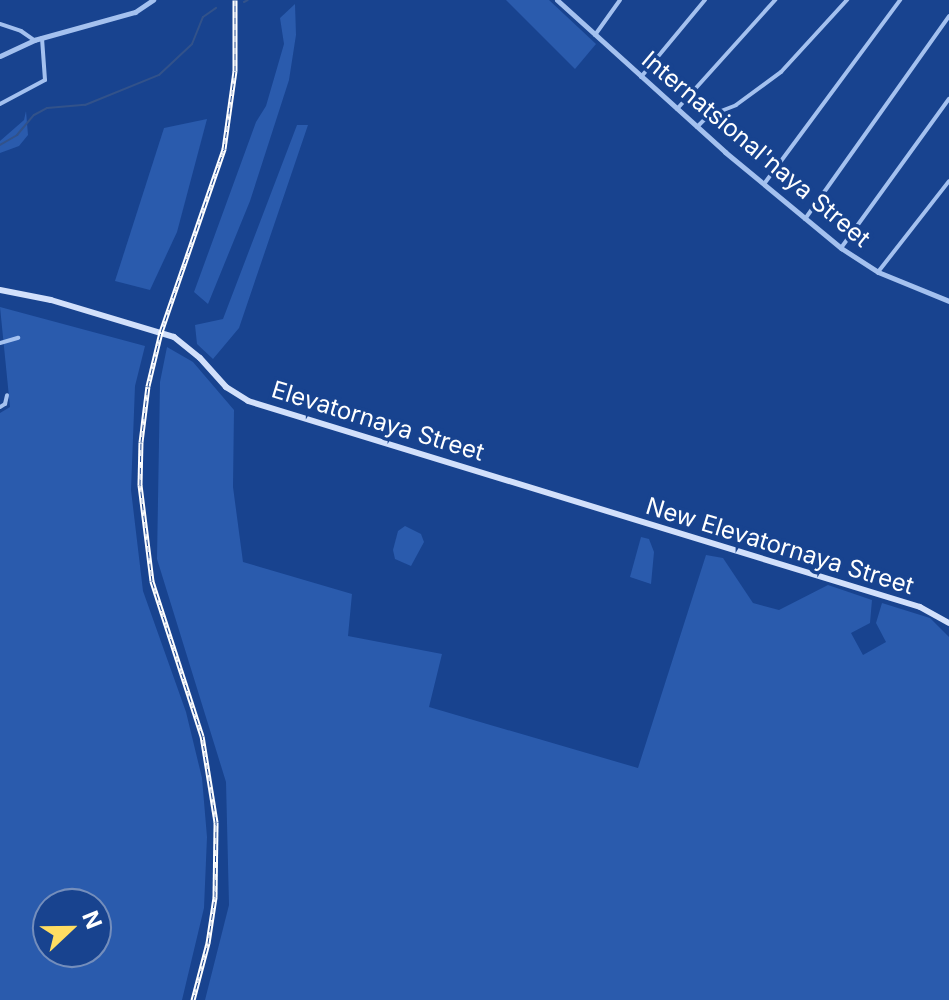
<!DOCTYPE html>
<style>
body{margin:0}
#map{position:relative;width:949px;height:1000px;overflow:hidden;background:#18438f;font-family:Inter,sans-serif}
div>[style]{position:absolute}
.green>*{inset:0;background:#2a5bad}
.stream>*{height:2px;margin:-1px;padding:0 1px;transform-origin:1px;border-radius:1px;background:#32528a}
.minor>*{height:4px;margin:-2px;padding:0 2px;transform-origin:2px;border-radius:2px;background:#a4c1ef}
.tertiary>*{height:5px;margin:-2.5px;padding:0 2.5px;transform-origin:2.5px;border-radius:2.5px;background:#a4c1ef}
.secondary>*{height:6px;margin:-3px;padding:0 3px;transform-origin:3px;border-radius:3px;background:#d2e0fb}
.rail>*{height:5px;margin-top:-2.5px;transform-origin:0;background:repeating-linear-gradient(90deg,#18438f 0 6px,#fff 0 12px);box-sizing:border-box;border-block:2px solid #fff}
span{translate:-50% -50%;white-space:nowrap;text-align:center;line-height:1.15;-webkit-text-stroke:7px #18438f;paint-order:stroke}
.street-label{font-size:24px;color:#fff}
.north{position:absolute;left:32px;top:888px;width:80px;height:80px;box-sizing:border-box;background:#18438f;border:2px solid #748ebc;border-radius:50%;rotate:68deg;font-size:22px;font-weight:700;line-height:32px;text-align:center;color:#fff}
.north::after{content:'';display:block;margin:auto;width:28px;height:36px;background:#ffdd62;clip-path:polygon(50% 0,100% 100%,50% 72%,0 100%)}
</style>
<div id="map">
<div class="green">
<div style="clip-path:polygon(506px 0,549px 0,596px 44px,575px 69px)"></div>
<div style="clip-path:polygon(295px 4px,296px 35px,289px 80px,250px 201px,208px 304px,194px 292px,256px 122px,266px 106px,284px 44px,280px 18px)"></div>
<div style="clip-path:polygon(26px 111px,28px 135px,19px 146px,0 153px,0 141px,24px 120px)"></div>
<div style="clip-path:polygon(207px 119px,177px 232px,150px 290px,115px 281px,164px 128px)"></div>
<div style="clip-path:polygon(297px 125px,308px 125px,239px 328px,213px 359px,197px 344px,195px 325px,223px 319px)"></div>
<div style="clip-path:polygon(evenodd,0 307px,145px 346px,135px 386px,131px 490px,143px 591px,186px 712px,202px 778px,207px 837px,204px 908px,182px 1000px,0 1000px,0 413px,10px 407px,0 307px,48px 904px,96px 904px,96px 952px,48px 952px,48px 904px)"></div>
<div style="clip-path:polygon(167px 347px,193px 362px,234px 410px,233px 487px,243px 562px,352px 594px,348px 636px,442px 654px,429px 707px,638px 768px,706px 555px,723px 558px,753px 603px,779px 610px,828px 585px,872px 600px,870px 623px,851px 633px,863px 655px,886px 642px,876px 623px,882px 603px,930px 618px,949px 637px,949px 1000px,205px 1000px,229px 905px,226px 782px,157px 559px,160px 382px)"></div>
<div style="clip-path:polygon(405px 526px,421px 534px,424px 542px,411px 566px,395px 559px,393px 550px,398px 531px)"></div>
<div style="clip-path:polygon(641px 537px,649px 539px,654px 552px,651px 584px,630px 577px)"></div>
</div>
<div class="stream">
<div style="left:244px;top:2px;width:4px;rotate:-27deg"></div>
<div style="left:0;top:145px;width:20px;rotate:-30deg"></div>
<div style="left:17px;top:135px;width:26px;rotate:-50deg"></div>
<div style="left:34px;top:115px;width:15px;rotate:-28deg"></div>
<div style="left:47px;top:108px;width:38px;rotate:-5deg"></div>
<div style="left:85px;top:105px;width:80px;rotate:-22.1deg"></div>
<div style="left:159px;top:75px;width:45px;rotate:-43.2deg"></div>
<div style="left:192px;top:44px;width:29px;rotate:-68deg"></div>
<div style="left:203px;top:17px;width:16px;rotate:-35deg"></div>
</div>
<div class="minor">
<div style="left:0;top:24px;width:22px;rotate:18deg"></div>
<div style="left:21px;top:31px;width:16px;rotate:35deg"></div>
<div style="left:595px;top:35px;width:43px;rotate:-54.5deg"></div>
<div style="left:641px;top:77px;width:100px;rotate:-50.3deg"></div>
<div style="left:0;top:104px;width:51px;rotate:-28.1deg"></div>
<div style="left:45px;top:80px;width:42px;rotate:-94.1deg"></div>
<div style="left:677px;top:109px;width:147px;rotate:-48deg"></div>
<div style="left:697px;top:127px;width:16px;rotate:-45deg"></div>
<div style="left:708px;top:116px;width:30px;rotate:-21deg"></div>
<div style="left:736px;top:105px;width:56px;rotate:-36.3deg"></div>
<div style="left:781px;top:72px;width:98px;rotate:-47.5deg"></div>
<div style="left:764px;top:184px;width:229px;rotate:-53.5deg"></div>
<div style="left:805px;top:219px;width:249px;rotate:-54.6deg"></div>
<div style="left:841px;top:248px;width:184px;rotate:-54.1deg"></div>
<div style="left:878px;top:272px;width:115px;rotate:-52deg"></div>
<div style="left:0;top:343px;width:19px;rotate:-16deg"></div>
<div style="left:0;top:407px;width:6px;rotate:-31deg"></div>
<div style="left:5px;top:404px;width:9px;rotate:-77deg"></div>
</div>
<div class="tertiary">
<div style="left:557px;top:0;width:227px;rotate:42.1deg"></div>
<div style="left:725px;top:152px;width:151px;rotate:39.6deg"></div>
<div style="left:841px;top:248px;width:44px;rotate:33deg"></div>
<div style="left:878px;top:272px;width:77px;rotate:22.2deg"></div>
<div style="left:0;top:56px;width:38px;rotate:-25deg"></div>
<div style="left:34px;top:40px;width:105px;rotate:-15.5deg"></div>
<div style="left:135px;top:12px;width:22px;rotate:-34deg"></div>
</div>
<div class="secondary">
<div style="left:0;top:290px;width:52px;rotate:11.1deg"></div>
<div style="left:51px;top:300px;width:128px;rotate:16.7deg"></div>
<div style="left:174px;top:337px;width:33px;rotate:39deg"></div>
<div style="left:200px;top:358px;width:39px;rotate:48deg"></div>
<div style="left:226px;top:387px;width:26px;rotate:32deg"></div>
<div style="left:248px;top:401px;width:703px;rotate:17.04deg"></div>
<div style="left:920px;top:607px;width:33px;rotate:29deg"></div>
</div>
<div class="rail">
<div style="left:193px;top:1000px;width:59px;rotate:-75.3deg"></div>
<div style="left:208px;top:943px;width:47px;rotate:-81.3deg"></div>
<div style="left:215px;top:897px;width:75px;rotate:-89.2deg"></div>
<div style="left:216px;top:822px;width:87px;rotate:-99.2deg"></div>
<div style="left:202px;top:736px;width:163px;rotate:-107.9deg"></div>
<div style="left:152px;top:581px;width:97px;rotate:-97.1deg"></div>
<div style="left:140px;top:485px;width:43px;rotate:-88.7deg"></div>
<div style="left:141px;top:442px;width:56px;rotate:-82.9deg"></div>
<div style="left:148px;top:386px;width:56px;rotate:-76.5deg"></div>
<div style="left:161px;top:332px;width:194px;rotate:-71deg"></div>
<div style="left:224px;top:149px;width:79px;rotate:-82deg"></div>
<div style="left:235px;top:71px;width:71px;rotate:-90deg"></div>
</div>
<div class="street-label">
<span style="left:756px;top:149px;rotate:40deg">Internatsional'naya Street</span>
<span style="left:378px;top:421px;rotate:17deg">Elevatornaya Street</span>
<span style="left:780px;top:546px;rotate:17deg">New Elevatornaya Street</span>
</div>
<div class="north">N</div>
</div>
